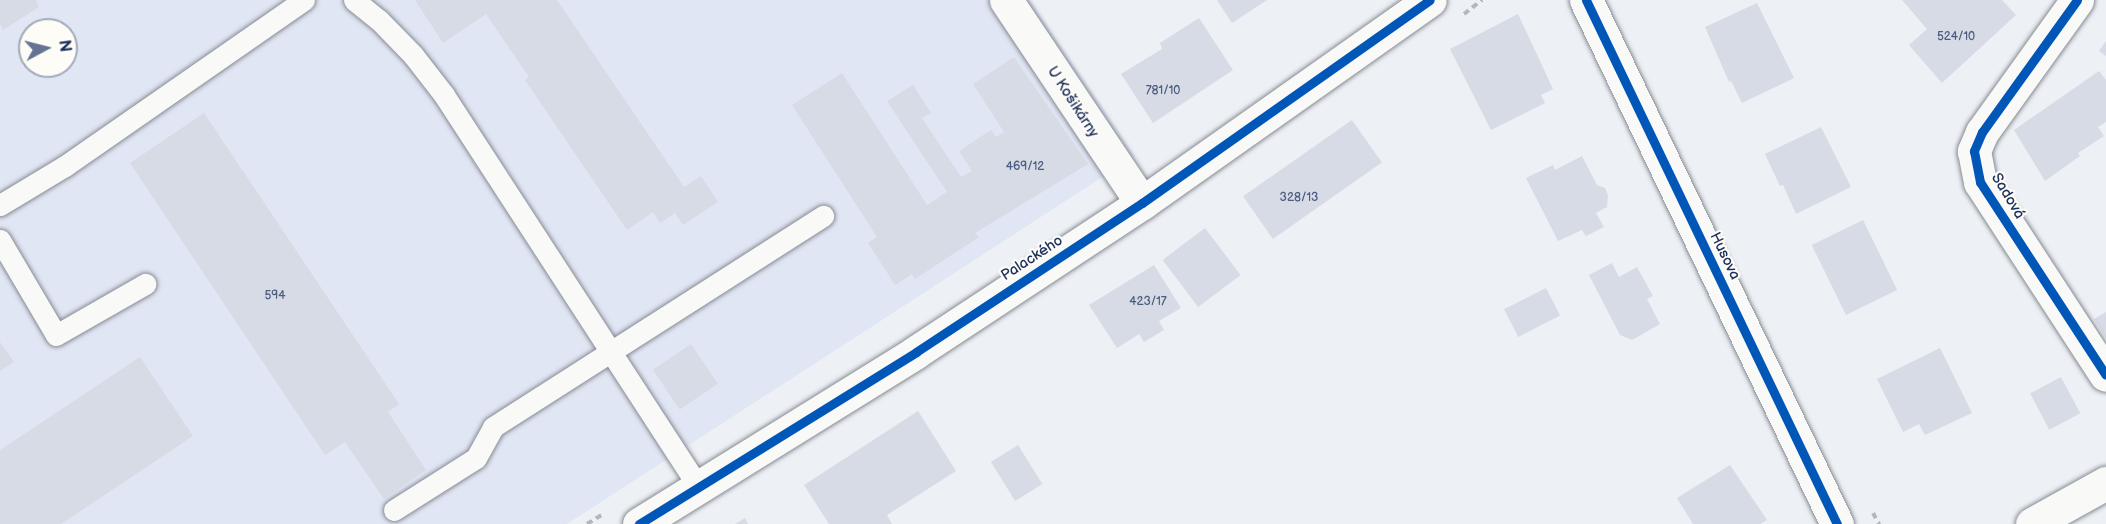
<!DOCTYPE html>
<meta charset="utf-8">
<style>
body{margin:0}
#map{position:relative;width:2106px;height:524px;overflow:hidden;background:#edf0f4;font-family:"Balsamiq Sans",sans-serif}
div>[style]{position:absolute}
.built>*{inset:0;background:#e0e6f3}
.building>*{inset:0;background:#d6dbe5;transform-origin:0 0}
.path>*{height:4px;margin-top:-2px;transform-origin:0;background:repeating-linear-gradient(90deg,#b4b7bd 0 6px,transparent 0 10.5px)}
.roads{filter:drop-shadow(0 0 2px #868b95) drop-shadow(0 0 2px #868b95)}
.service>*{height:21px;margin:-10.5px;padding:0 10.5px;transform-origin:10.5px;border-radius:10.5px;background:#f9f9f8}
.minor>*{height:33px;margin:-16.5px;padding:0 16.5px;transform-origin:16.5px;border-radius:16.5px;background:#f9f9f8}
.tertiary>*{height:33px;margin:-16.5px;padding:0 16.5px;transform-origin:16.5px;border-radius:16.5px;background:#f9f9f8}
.cycleway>*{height:9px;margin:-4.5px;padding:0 4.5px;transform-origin:4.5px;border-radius:4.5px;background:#0057b8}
span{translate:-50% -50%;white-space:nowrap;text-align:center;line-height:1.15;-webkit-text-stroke:4.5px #fdfcf7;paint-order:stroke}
.number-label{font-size:12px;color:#4c5c81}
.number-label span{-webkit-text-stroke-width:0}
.street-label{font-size:15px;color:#1b2f5e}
.north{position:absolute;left:18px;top:18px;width:60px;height:60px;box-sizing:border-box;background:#fdfcf7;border:2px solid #a3aaba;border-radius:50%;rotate:83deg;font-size:16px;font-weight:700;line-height:24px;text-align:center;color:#1b2f5e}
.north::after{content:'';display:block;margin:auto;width:21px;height:27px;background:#647392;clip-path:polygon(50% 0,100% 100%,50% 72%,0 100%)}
</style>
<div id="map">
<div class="built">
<div style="clip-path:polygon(evenodd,0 0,1030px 0,1135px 156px,567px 524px,0 524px,0 0,30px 30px,66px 30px,66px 66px,30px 66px,30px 30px)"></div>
</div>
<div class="building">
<div style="clip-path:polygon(0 0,36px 0,39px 7px,3px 30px,0 24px)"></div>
<div style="clip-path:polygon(415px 0,557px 0,684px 187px,701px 176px,718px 202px,683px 225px,675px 213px,660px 223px,653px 212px,627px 230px,525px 80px,529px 77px,486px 14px,443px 43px)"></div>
<div style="clip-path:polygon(1217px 0,1267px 0,1232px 23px)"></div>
<div style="clip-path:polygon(1902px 0,2002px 0,2016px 15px,1942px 83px,1909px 45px,1927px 29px)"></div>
<div style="clip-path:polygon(1757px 3px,1794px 78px,1742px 103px,1731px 81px,1729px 82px,1705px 27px)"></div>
<div style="clip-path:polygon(1518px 14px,1553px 89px,1541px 95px,1545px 103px,1491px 130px,1450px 49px)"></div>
<div style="clip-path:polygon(1199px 18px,1233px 70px,1153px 123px,1121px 74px,1162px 49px,1160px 43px)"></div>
<div style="clip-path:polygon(2106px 41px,2106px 56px,2099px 51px)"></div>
<div style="clip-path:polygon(1014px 57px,1088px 164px,975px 233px,979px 237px,915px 279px,912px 274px,895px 285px,868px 243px,877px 237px,792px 105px,842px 73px,927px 205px,947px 192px,887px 101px,913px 85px,931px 113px,922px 118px,961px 177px,972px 171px,959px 151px,991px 130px,996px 137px,1004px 132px,973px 84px)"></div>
<div style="clip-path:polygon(2099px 71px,2106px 80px,2106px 122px,2098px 127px,2104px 136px,2078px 153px,2080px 156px,2045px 181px,2014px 130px)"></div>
<div style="clip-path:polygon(204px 113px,399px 404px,388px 412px,426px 470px,384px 499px,345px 442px,325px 455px,130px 163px)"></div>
<div style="left:1352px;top:120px;width:52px;height:133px;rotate:55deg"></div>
<div style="clip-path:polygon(1821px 127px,1851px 187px,1796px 214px,1783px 185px,1780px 186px,1765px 154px)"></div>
<div style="clip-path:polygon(1582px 156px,1597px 185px,1605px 188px,1608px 195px,1607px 207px,1596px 213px,1604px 227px,1586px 236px,1582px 230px,1558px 241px,1526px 178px,1553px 165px,1555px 170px)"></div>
<div style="left:1863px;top:220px;width:78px;height:57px;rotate:64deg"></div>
<div style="left:1205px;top:228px;width:59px;height:53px;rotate:53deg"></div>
<div style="clip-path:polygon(1612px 263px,1619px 277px,1637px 267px,1653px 296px,1647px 299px,1660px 324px,1632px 340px,1620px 335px,1589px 275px)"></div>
<div style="clip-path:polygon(1154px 265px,1181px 308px,1159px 321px,1164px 330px,1144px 342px,1139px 334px,1117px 348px,1089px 305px)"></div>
<div style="left:1546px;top:288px;width:31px;height:47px;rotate:63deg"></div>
<div style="clip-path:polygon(2106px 312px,2106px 338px,2094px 319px)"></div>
<div style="clip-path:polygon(0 342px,14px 362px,0 371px)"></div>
<div style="left:691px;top:344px;width:48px;height:46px;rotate:56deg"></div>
<div style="clip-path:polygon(1940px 348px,1972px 413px,1925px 435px,1919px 424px,1903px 432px,1877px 379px)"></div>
<div style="clip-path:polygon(140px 357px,193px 436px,61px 524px,0 524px,0 450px)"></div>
<div style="left:2061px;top:377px;width:41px;height:35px;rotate:62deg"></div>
<div style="clip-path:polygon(918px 411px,956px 471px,887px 515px,892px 524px,829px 524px,804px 485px)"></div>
<div style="left:1018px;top:445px;width:46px;height:32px;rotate:58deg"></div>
<div style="clip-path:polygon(1730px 465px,1767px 520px,1760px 524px,1693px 524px,1677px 498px)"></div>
<div style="clip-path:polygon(745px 518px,748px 524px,735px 524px)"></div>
</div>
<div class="path">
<div style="left:1464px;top:14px;width:23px;rotate:-38deg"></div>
<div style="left:1873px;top:513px;width:13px;rotate:61deg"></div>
<div style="left:587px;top:524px;width:19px;rotate:-32deg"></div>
</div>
<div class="roads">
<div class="service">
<div style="left:354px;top:0;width:32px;rotate:39deg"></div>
<div style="left:379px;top:20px;width:49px;rotate:45.8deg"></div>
<div style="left:413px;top:55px;width:51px;rotate:52.2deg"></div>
<div style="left:444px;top:95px;width:468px;rotate:57deg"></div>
<div style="left:0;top:205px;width:76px;rotate:-31deg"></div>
<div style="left:65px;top:166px;width:291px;rotate:-34.8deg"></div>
<div style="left:0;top:240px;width:110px;rotate:59.5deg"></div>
<div style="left:56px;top:335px;width:103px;rotate:-29.8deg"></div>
<div style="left:394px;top:510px;width:97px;rotate:-32.4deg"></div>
<div style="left:476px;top:458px;width:35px;rotate:-61deg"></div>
<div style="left:493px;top:427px;width:392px;rotate:-32.6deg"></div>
</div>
<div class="minor">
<div style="left:1006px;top:0;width:244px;rotate:56.2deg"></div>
<div style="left:1586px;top:0;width:581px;rotate:64.41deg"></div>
<div style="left:2077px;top:0;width:163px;rotate:125.7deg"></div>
<div style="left:1982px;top:132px;width:21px;rotate:113deg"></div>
<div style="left:1974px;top:151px;width:32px;rotate:79deg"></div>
<div style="left:1980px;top:182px;width:230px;rotate:56.9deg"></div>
<div style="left:2032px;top:524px;width:85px;rotate:-29deg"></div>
</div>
<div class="tertiary">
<div style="left:639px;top:524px;width:326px;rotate:-31.8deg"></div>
<div style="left:916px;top:352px;width:271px;rotate:-33.4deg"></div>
<div style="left:1142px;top:203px;width:352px;rotate:-35.2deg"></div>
</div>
</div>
<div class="cycleway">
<div style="left:1586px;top:0;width:581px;rotate:64.41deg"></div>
<div style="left:2077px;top:0;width:163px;rotate:125.7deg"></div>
<div style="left:1982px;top:132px;width:21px;rotate:113deg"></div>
<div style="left:1974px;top:151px;width:32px;rotate:79deg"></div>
<div style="left:1980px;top:182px;width:230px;rotate:56.9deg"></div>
<div style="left:639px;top:524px;width:326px;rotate:-31.8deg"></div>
<div style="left:916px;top:352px;width:271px;rotate:-33.4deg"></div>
<div style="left:1142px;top:203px;width:352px;rotate:-35.2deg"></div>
</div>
<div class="number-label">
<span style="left:1956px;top:37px">524/10</span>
<span style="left:1163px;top:91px">781/10</span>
<span style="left:1025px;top:167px">469/12</span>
<span style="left:1299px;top:198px">328/13</span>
<span style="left:275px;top:296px">594</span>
<span style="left:1148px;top:302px">423/17</span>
</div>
<div class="street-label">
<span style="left:1073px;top:102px;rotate:57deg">U Košikárny</span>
<span style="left:2008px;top:196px;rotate:59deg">Sadová</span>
<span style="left:1725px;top:256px;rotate:64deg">Husova</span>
<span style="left:1032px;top:258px;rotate:-33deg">Palackého</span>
</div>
<div class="north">N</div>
</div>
